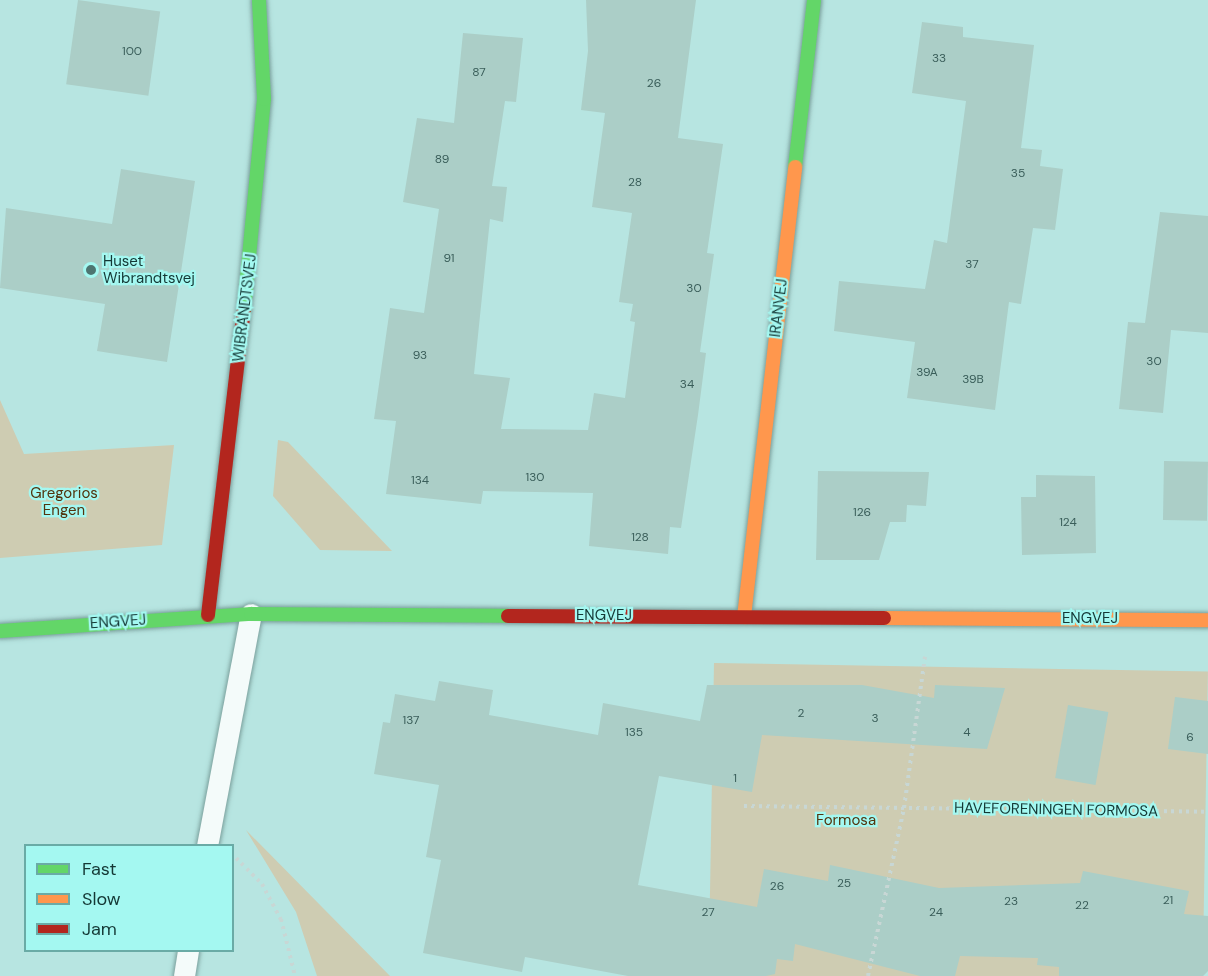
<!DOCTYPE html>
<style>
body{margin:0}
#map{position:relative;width:1208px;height:976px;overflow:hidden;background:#b7e5e1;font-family:"DM Sans",sans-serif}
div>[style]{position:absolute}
.green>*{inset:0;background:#ceccb2;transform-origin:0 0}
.building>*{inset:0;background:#abcec7;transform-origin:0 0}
.path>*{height:4px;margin-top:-2px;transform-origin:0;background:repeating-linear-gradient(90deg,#c8d7d5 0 3px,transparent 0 7.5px)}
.roads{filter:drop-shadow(0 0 2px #7a9f9c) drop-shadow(0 0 2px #7a9f9c)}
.lane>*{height:21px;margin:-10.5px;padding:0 10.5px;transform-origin:10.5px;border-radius:10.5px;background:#f4fbfa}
.fast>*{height:14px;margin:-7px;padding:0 7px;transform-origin:7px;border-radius:7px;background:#63d668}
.slow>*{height:14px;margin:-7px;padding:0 7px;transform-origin:7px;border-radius:7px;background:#ff974d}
.jam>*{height:14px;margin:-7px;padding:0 7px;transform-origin:7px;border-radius:7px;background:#b3261e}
.dots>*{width:16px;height:16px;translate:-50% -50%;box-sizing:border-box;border:3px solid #a4f8f1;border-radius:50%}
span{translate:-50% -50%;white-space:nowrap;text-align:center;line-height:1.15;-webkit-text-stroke:4.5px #a4f8f1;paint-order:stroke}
.number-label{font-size:12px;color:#3a5e5a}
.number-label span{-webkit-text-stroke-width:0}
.poi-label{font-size:15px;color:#143835}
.left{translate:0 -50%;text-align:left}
.street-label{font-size:15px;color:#143835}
.park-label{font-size:15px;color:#52340e}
.legend{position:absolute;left:24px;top:844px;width:210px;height:108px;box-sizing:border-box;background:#a4f8f1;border:2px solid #6aaba6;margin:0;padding:8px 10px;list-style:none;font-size:18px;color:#143835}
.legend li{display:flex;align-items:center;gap:12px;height:30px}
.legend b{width:30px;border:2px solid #6aaba6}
</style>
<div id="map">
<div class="green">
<div style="clip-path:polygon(0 400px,24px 454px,174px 445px,162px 545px,0 558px)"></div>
<div style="clip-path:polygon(278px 440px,288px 442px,392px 551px,320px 550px,273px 496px)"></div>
<div style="left:714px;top:663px;width:494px;height:317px;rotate:1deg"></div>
<div style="clip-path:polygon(246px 830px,390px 976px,317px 976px,296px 912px)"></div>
</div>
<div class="building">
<div style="left:78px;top:0;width:83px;height:85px;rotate:8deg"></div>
<div style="clip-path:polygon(586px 0,696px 0,678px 138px,723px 144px,707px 253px,714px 254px,700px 352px,706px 353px,698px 415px,681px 528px,670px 527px,668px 554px,589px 546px,593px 493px,483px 491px,481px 504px,386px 494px,396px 421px,374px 419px,390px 308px,424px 313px,439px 209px,403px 202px,417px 118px,454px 123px,463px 33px,523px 38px,516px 102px,505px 101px,492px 186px,507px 187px,503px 222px,490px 219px,474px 374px,510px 378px,501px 429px,588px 430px,594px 393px,625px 398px,635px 322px,630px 321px,633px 304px,619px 302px,632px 213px,592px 207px,605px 113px,581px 110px,588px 51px)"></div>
<div style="clip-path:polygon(922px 22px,963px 27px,963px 37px,1034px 45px,1021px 148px,1042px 150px,1040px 166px,1063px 169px,1055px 230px,1033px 228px,1021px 304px,1009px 302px,995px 410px,907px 398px,915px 342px,834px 331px,839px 281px,925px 289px,934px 240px,947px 243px,966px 101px,912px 93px)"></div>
<div style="clip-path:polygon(121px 169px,195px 181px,167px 362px,97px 351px,105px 304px,0 288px,6px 208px,112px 224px)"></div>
<div style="clip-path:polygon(1160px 212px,1208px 216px,1208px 333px,1171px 330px,1163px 413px,1119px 409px,1128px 322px,1145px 323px)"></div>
<div style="left:1164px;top:461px;width:44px;height:59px;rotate:1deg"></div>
<div style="clip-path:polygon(818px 471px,929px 472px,926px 506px,907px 505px,906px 522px,890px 522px,879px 560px,816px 560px)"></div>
<div style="clip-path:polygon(1036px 475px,1095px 476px,1096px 553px,1022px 555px,1021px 497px,1036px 497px)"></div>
<div style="clip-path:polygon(439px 681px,493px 690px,489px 715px,598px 735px,603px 703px,700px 721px,707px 685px,862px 685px,934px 698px,935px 685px,1005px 688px,987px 749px,762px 735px,752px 792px,659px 776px,638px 885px,757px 907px,764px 869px,828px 881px,830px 865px,939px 888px,1080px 883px,1083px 871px,1189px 891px,1184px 914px,1208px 916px,1208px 971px,1203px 976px,1059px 976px,1059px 967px,1037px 965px,1038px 958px,960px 956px,955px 976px,920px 976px,795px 944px,793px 961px,777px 959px,775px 974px,766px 976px,628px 976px,525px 957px,522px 972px,423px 953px,441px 860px,426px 857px,439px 785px,374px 774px,383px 722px,390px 723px,395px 694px,435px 701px)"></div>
<div style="clip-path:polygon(1175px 697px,1208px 701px,1208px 754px,1168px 749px)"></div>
<div style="left:1068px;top:705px;width:41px;height:74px;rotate:10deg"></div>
</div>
<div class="path">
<div style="left:744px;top:806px;width:464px;rotate:0.7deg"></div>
<div style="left:236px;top:858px;width:37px;rotate:45deg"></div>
<div style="left:262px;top:884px;width:40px;rotate:62deg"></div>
<div style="left:281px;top:919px;width:59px;rotate:76.2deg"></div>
<div style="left:868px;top:976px;width:172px;rotate:-77.9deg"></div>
<div style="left:904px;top:808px;width:153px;rotate:-82.1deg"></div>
</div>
<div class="roads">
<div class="lane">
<div style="left:207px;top:846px;width:236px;rotate:-79.3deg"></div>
<div style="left:184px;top:976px;width:26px;rotate:-81deg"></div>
</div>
<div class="fast">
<div style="left:795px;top:167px;width:168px;rotate:-83.5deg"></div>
<div style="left:244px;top:310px;width:212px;rotate:-84.6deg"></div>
<div style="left:264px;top:99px;width:99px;rotate:-92.9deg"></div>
<div style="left:0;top:631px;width:252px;rotate:-3.9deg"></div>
<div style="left:251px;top:614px;width:257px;rotate:0.4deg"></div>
</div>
<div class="slow">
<div style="left:744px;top:617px;width:453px;rotate:-83.5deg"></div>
<div style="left:884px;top:618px;width:324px;rotate:0.4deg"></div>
</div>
<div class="jam">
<div style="left:208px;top:615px;width:307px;rotate:-83.3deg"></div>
<div style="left:508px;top:616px;width:376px;rotate:0.3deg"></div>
</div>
</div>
<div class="dots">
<div style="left:91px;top:270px;background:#4d7571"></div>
</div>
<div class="number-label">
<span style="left:132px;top:52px">100</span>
<span style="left:939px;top:59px">33</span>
<span style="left:479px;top:73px">87</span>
<span style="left:654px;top:84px">26</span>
<span style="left:442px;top:160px">89</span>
<span style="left:1018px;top:174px">35</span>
<span style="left:635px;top:183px">28</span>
<span style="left:449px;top:259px">91</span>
<span style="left:972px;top:265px">37</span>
<span style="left:694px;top:289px">30</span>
<span style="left:420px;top:356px">93</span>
<span style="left:1154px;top:362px">30</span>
<span style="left:927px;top:373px">39A</span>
<span style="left:973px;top:380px">39B</span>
<span style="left:687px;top:385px">34</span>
<span style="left:535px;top:478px">130</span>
<span style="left:420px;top:481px">134</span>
<span style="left:862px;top:513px">126</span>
<span style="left:1068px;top:523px">124</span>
<span style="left:640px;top:538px">128</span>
<span style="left:801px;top:714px">2</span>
<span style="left:875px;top:719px">3</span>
<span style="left:411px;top:721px">137</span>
<span style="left:634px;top:733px">135</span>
<span style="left:967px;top:733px">4</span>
<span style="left:1190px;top:738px">6</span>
<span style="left:735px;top:779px">1</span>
<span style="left:844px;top:884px">25</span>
<span style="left:777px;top:887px">26</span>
<span style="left:1168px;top:901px">21</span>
<span style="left:1011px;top:902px">23</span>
<span style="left:1082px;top:906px">22</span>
<span style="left:708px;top:913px">27</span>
<span style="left:936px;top:913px">24</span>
</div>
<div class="poi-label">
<span class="left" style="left:103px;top:270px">Huset<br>Wibrandtsvej</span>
</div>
<div class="street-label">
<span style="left:245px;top:308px;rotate:-83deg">WIBRANDTSVEJ</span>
<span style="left:779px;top:308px;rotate:-83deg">IRANVEJ</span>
<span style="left:604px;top:616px">ENGVEJ</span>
<span style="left:1090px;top:619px">ENGVEJ</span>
<span style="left:118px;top:622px;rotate:-4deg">ENGVEJ</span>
<span style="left:1056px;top:810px;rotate:1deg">HAVEFORENINGEN FORMOSA</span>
</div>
<div class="park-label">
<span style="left:64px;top:502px">Gregorios<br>Engen</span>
<span style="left:846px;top:821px">Formosa</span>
</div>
<ul class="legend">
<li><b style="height:8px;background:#63d668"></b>Fast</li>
<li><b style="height:8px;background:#ff974d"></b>Slow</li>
<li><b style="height:8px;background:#b3261e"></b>Jam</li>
</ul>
</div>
